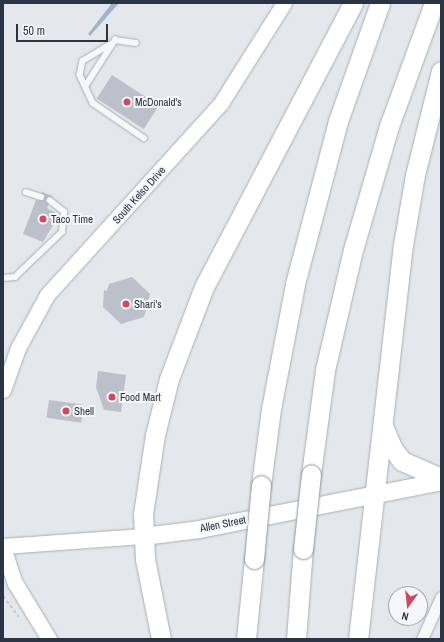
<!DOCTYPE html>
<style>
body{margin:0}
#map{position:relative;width:444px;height:642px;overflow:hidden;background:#e4e7ec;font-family:"Archivo Narrow",sans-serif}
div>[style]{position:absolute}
.water>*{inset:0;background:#9fb4cc}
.building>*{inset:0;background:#bbc0ca;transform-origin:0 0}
.path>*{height:2px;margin-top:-1px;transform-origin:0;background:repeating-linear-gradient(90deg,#c2c5cb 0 3px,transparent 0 6px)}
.roads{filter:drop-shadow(0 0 1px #a9aeb7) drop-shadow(0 0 1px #a9aeb7)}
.lane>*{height:5.5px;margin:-2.75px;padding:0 2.75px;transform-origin:2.75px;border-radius:2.75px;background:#f7f8fa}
.street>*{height:11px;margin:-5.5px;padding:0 5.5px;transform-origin:5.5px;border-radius:5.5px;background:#f7f8fa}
.secondary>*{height:15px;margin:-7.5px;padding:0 7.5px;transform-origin:7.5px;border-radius:7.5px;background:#fff}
.primary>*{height:17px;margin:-8.5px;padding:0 8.5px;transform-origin:8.5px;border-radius:8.5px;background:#fff}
.highway>*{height:19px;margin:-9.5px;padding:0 9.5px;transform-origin:9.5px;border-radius:9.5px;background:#fff}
.bridges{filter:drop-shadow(0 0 1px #8b94a3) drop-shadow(0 0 1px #8b94a3)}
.highway-bridge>*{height:19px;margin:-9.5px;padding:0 9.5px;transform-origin:9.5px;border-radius:9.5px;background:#fff}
.dots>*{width:11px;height:11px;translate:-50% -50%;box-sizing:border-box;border:2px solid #f4f6f9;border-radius:50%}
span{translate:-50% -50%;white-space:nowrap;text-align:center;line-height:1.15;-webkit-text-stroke:4px #f4f6f9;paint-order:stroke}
.poi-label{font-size:11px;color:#2b3445}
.left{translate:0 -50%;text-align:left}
.street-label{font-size:11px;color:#2b3445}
.frame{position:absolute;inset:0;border:4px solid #2b3445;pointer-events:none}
.north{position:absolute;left:388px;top:586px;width:40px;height:40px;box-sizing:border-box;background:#f4f6f9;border:1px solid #a4a8b1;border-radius:50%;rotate:195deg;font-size:11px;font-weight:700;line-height:16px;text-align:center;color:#2b3445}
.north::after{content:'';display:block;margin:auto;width:14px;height:18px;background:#d1495b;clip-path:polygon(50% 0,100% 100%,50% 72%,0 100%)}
.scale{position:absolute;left:16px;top:24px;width:92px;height:18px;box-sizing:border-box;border:2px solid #2b3445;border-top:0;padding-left:5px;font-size:12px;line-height:14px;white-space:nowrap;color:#2b3445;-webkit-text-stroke:3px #f4f6f9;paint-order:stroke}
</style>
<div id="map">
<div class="water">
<div style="clip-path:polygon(112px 3px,119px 3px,90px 36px,88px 34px)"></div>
</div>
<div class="building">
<div style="left:112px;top:75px;width:56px;height:28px;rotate:33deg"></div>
<div style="clip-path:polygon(42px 192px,52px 196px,47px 208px,59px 215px,43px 242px,23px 234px,36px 200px,39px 201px)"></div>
<div style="clip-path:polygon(132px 277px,150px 294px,144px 317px,121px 324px,103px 307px,104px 290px,107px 291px,109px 284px)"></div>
<div style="clip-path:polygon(98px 371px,126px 375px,121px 412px,104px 410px,96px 387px)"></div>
<div style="left:49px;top:400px;width:35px;height:18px;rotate:8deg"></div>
</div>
<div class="path">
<div style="left:3px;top:596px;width:26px;rotate:53deg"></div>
</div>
<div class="roads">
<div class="lane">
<div style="left:110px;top:45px;width:31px;rotate:149deg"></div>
<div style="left:83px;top:61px;width:14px;rotate:102deg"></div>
<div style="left:80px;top:75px;width:31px;rotate:65deg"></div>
<div style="left:93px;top:103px;width:62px;rotate:34.5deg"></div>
<div style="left:86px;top:85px;width:54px;rotate:-57.2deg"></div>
<div style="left:115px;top:40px;width:21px;rotate:8deg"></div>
<div style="left:26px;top:192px;width:16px;rotate:18deg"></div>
<div style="left:3px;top:278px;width:12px;rotate:-5deg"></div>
<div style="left:15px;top:277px;width:65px;rotate:-43.8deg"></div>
<div style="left:62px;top:232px;width:20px;rotate:-84deg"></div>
<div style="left:64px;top:212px;width:18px;rotate:-142deg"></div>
</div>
<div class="street">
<div style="left:422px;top:639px;width:46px;rotate:-65.7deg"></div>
</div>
<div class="secondary">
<div style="left:3px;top:390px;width:45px;rotate:-70.3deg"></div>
<div style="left:18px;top:348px;width:60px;rotate:-61.3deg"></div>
<div style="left:47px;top:295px;width:259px;rotate:-47.8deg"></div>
<div style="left:221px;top:103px;width:118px;rotate:-57.8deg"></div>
<div style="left:3px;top:546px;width:140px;rotate:-4.1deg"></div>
<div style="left:3px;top:547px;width:38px;rotate:72deg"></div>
<div style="left:15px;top:583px;width:66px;rotate:58.7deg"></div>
</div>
<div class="primary">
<div style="left:143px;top:536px;width:56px;rotate:-7.1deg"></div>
<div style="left:199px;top:529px;width:247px;rotate:-11.2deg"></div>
</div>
<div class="highway">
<div style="left:383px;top:426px;width:25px;rotate:67deg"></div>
<div style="left:393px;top:449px;width:15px;rotate:53deg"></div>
<div style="left:402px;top:461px;width:43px;rotate:23.6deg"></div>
<div style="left:311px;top:474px;width:105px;rotate:-82.3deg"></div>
<div style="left:325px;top:370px;width:123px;rotate:-76.9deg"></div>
<div style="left:353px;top:250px;width:129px;rotate:-73.8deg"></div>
<div style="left:389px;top:126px;width:131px;rotate:-69.9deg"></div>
<div style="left:261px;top:485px;width:77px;rotate:-82.5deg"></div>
<div style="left:271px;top:409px;width:127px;rotate:-79.1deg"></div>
<div style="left:295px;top:284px;width:169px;rotate:-75.2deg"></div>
<div style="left:338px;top:121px;width:125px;rotate:-70.4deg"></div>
<div style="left:161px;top:639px;width:82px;rotate:-101.3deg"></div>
<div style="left:145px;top:559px;width:45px;rotate:-92.5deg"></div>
<div style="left:143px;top:514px;width:80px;rotate:-81.4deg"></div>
<div style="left:155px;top:435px;width:58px;rotate:-76deg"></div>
<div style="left:169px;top:379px;width:98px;rotate:-69.2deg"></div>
<div style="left:204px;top:287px;width:321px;rotate:-62.3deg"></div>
<div style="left:246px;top:639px;width:80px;rotate:-84.3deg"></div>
<div style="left:296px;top:639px;width:90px;rotate:-85.6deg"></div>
<div style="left:358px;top:639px;width:397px;rotate:-83.5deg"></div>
<div style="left:403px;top:245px;width:71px;rotate:-80.3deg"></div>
<div style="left:415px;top:175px;width:107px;rotate:-76deg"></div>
</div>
</div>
<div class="bridges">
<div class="highway-bridge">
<div style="left:303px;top:549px;width:75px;rotate:-83.9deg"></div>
<div style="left:254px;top:559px;width:74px;rotate:-84.6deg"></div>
</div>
</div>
<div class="dots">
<div style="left:127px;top:102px;background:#d1495b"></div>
<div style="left:43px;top:219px;background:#d1495b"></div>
<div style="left:126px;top:304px;background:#d1495b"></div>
<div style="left:112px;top:397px;background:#d1495b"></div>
<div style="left:66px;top:411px;background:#d1495b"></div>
</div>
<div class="poi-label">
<span class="left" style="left:135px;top:102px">McDonald's</span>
<span class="left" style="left:51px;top:219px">Taco Time</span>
<span class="left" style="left:134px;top:304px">Shari's</span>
<span class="left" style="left:120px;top:397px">Food Mart</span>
<span class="left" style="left:74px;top:411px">Shell</span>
</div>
<div class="street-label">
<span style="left:139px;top:195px;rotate:-48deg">South Kelso Drive</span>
<span style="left:223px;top:524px;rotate:-11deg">Allen Street</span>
</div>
<div class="frame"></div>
<div class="north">N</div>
<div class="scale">50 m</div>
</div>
